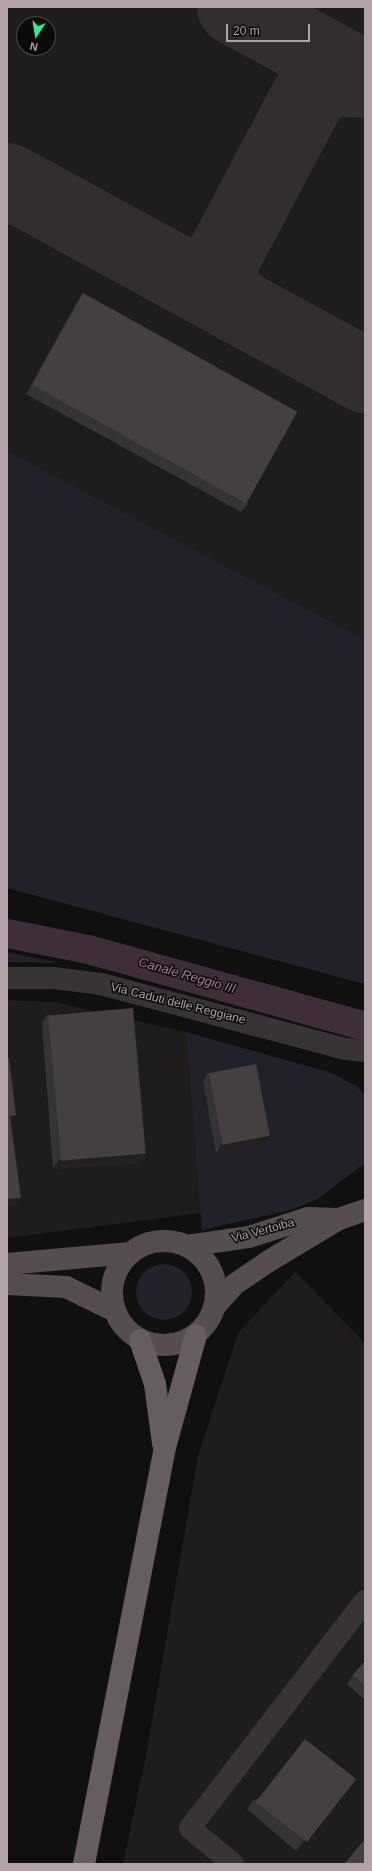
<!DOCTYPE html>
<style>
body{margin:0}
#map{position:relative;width:372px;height:1871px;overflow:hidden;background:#111010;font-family:Arial,sans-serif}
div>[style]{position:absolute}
.built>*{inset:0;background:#1e1c1c}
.green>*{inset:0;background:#212129}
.round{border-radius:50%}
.canal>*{height:29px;margin:-14.5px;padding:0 14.5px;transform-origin:14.5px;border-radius:14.5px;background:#3f2d3a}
.taxiway>*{height:75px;margin:-37.5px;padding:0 37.5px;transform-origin:37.5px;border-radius:37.5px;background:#322e30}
.minor>*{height:22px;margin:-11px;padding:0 11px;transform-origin:11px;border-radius:11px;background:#383335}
.major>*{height:22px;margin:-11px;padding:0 11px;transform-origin:11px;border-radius:11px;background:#554d50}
.major>.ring{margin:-11px;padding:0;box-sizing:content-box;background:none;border:22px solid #554d50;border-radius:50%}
.highway>*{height:22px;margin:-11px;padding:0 11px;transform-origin:11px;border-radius:11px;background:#675d61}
.wall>*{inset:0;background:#363334}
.shaded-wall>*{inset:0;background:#222020}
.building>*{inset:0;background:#443f40;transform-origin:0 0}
span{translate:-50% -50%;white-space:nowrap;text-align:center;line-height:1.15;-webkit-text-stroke:3px #0c0b0b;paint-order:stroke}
.street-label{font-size:12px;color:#b2a1a9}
.water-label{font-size:13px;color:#ad789c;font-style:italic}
.frame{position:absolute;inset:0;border:8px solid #b2a1a9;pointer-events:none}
.north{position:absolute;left:16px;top:16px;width:40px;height:40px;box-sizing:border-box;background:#0c0b0b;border:1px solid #4e474a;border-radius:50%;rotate:192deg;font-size:11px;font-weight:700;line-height:16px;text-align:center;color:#b2a1a9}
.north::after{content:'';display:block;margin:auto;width:14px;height:18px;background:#2cee90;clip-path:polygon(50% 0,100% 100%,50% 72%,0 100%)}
.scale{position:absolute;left:226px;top:24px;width:84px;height:18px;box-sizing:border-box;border:2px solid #b2a1a9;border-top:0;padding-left:5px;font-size:12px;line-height:14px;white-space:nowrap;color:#b2a1a9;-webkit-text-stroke:3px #0c0b0b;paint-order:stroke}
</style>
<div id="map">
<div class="built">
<div style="clip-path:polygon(evenodd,7px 7px,365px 7px,365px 984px,7px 888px,7px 7px,24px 24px,48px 24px,48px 48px,24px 48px,24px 24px)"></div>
<div style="clip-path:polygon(7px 1000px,54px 1002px,186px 1032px,201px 1213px,7px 1238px)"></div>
<div style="clip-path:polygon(295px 1272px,365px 1343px,365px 1864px,123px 1864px,146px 1755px,198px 1456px,238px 1333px)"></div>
</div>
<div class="green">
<div style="clip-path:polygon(7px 451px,365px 640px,365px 984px,7px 888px)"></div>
<div style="clip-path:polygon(7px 952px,59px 963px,7px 962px)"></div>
<div style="clip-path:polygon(186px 1032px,332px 1073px,358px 1087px,365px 1095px,365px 1163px,318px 1199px,291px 1210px,202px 1230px)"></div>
<div class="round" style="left:136px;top:1264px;width:56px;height:56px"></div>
</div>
<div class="canal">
<div style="left:7px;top:933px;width:83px;rotate:11.2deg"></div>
<div style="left:88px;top:949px;width:288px;rotate:15.5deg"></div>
</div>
<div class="taxiway">
<div style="left:234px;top:7px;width:149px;rotate:28.5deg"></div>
<div style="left:7px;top:180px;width:408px;rotate:28.6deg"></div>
<div style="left:237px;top:306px;width:22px;rotate:-129deg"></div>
<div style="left:223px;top:289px;width:25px;rotate:-99deg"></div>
<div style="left:219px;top:264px;width:188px;rotate:-62.1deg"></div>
<div style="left:307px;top:98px;width:24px;rotate:-45deg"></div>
<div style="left:324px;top:81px;width:9px;rotate:-21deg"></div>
<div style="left:332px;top:78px;width:33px;rotate:3deg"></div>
</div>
<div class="minor">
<div style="left:7px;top:978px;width:46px"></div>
<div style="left:53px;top:978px;width:48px;rotate:7.1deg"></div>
<div style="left:101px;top:984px;width:253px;rotate:14.9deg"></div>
<div style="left:346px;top:1049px;width:19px;rotate:6deg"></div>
<div style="left:233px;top:1864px;width:56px;rotate:-140.1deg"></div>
<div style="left:190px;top:1828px;width:287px;rotate:-52.4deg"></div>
</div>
<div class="major">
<div class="ring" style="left:112px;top:1241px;width:82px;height:82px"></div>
<div style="left:187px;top:1246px;width:63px;rotate:-8.3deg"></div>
<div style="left:249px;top:1237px;width:62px;rotate:-17.9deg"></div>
<div style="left:308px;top:1218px;width:31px;rotate:2deg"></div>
<div style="left:7px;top:1264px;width:124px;rotate:-5.1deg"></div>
<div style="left:7px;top:1284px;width:59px;rotate:2.9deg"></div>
<div style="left:66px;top:1287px;width:55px;rotate:26.1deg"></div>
<div style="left:216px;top:1305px;width:28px;rotate:-48deg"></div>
<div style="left:235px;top:1284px;width:41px;rotate:-34.1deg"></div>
<div style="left:269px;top:1261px;width:82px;rotate:-31deg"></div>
<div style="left:339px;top:1219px;width:28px;rotate:-19deg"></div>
</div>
<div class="highway">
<div style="left:140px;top:1340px;width:46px;rotate:71.2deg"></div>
<div style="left:155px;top:1384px;width:60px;rotate:82.3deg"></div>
<div style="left:84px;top:1864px;width:421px;rotate:-79deg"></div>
<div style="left:164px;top:1451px;width:120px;rotate:-74.6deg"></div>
</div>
<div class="wall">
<div style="clip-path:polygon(83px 293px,248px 504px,241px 512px,26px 394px,77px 302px)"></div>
<div style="clip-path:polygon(48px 1014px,145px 1154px,139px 1163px,53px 1169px,42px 1023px)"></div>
<div style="clip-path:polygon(209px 1072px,264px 1145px,216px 1153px,203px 1081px)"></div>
<div style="clip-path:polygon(365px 1661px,365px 1700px,347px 1684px,353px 1675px)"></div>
<div style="clip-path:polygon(356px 1779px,350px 1788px,296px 1851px,247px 1809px,253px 1800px)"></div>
</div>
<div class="shaded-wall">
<div style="clip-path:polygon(16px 1115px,10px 1124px,10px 1116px)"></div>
<div style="clip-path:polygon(270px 1136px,264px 1145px,216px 1153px,222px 1144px)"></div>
<div style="clip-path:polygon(145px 1154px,139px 1163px,53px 1169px,59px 1160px)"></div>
<div style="clip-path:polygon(21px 1198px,15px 1206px,7px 1207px,7px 1199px)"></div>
<div style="clip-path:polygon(356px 1779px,350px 1788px,296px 1851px,302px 1843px)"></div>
</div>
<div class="building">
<div style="left:83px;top:293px;width:245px;height:105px;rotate:29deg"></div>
<div style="left:133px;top:1008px;width:146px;height:85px;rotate:85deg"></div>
<div style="clip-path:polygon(7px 1058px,9px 1058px,16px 1115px,10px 1116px,21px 1198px,7px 1199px)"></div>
<div style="left:256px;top:1064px;width:73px;height:48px;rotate:79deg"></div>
<div style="clip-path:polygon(365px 1661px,365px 1686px,353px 1675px)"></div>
<div style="left:305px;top:1739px;width:65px;height:80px;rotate:38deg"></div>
<div style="clip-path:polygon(365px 1839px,365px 1864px,344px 1864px)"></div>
</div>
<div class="street-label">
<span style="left:178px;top:1004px;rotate:14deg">Via Caduti delle Reggiane</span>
<span style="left:263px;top:1231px;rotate:-15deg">Via Vertoiba</span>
</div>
<div class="water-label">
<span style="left:187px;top:976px;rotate:16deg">Canale Reggio III</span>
</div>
<div class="frame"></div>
<div class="north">N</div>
<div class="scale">20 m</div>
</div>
